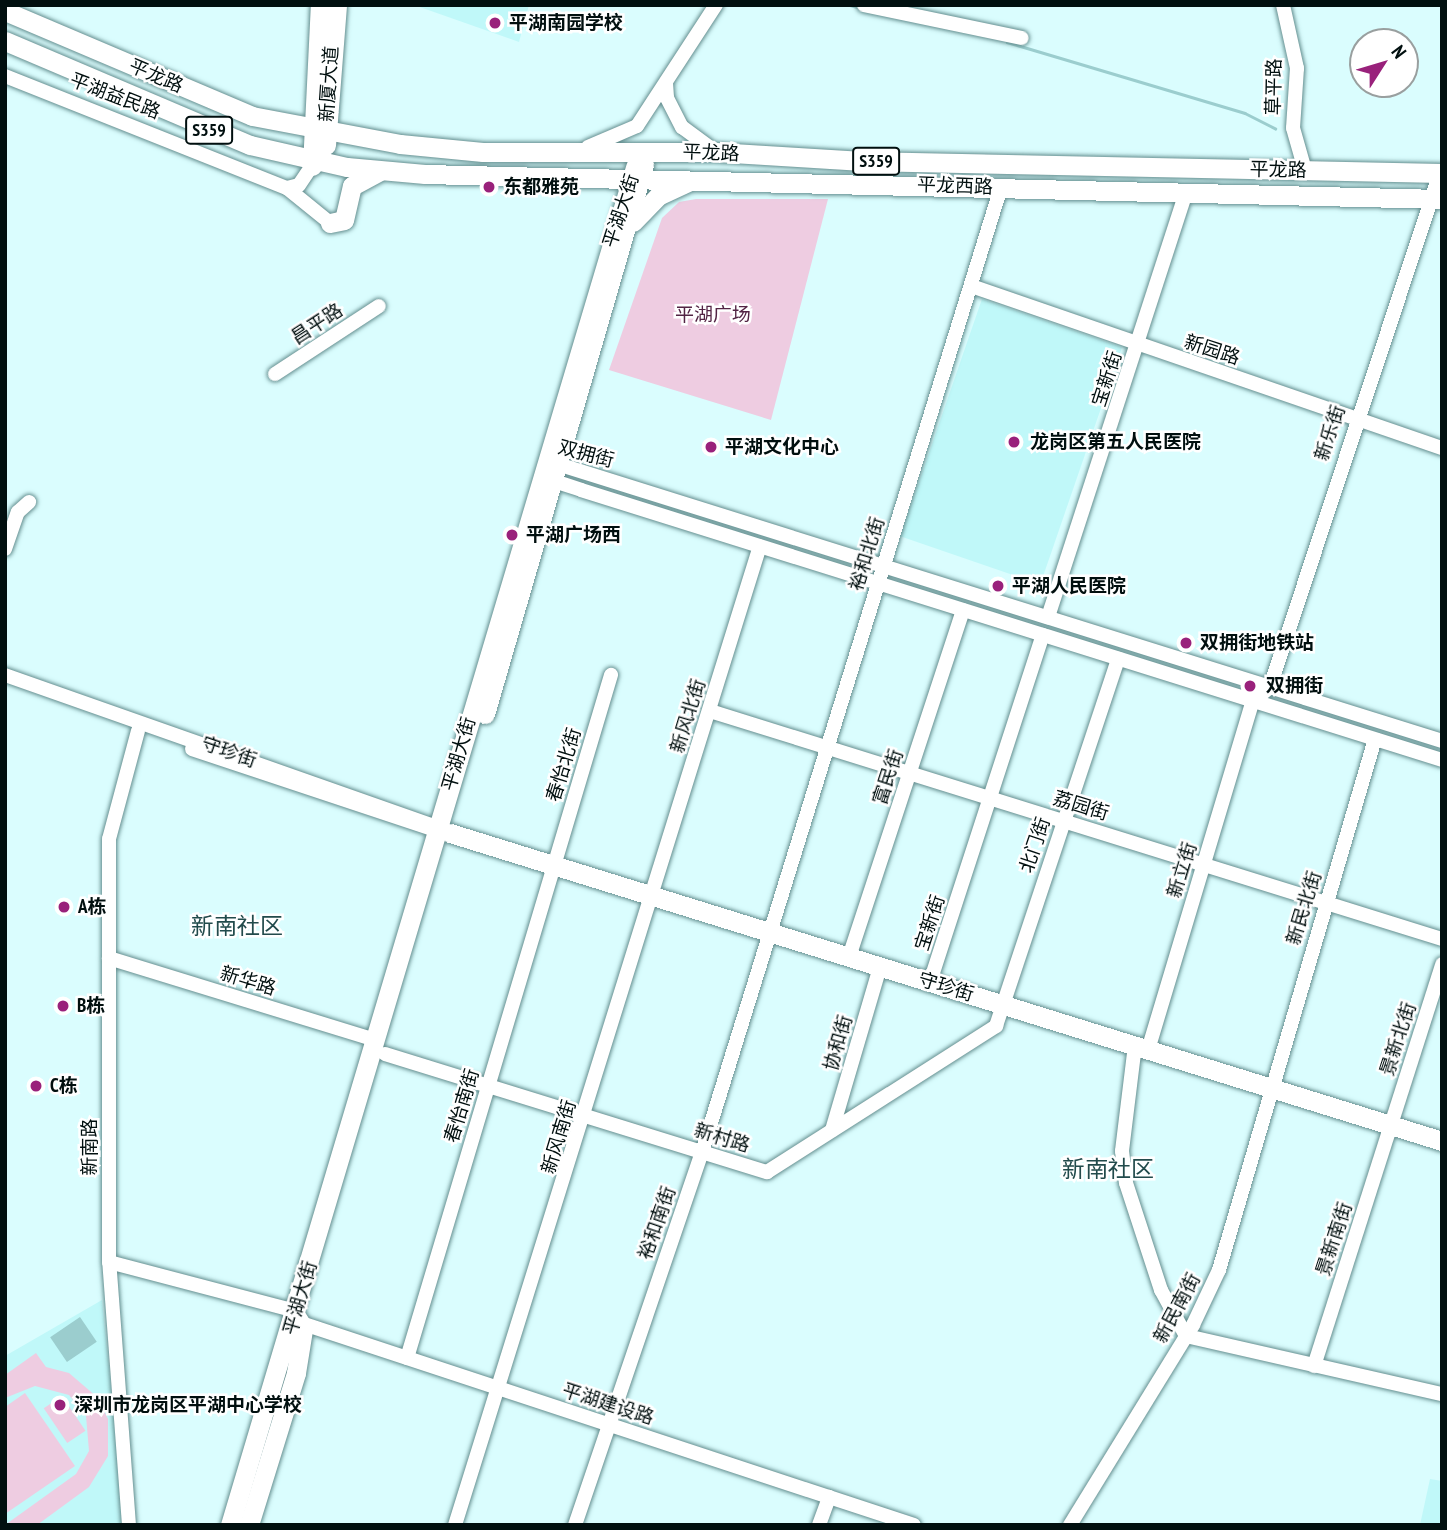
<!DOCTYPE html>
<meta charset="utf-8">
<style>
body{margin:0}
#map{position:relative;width:1447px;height:1530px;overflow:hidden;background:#dafdfe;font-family:"PT Sans Narrow","Noto Sans SC",sans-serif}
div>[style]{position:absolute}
.built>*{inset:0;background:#c0f8f9;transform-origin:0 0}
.green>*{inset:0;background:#eecce1;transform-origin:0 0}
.water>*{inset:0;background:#9bcdce;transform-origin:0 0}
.stream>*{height:2.5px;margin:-1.25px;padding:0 1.25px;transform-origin:1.25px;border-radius:1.25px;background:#9bcdce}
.roads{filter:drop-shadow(0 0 2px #648e8f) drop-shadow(0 0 2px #648e8f)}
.minor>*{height:14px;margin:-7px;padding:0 7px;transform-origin:7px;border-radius:7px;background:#fff}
.major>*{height:19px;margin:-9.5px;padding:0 9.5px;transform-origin:9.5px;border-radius:9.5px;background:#fff}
.dots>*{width:19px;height:19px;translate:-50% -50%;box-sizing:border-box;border:4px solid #fff;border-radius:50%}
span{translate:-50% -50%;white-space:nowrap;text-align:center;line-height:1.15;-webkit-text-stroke:5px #fff;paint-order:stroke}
.shield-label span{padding:2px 5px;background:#fff;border:2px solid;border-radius:5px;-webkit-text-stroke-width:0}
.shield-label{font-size:18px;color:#010f0f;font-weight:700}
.poi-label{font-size:19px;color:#010f0f;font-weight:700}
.left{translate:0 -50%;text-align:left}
.street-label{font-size:19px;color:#010f0f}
.park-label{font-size:19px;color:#522444}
.quarter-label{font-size:23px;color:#224b4c}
.frame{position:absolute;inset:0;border:7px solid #010f0f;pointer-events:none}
.north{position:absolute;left:1349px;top:28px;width:70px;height:70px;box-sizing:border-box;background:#fff;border:2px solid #999f9f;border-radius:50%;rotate:53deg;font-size:19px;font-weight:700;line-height:28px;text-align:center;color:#010f0f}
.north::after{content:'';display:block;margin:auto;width:24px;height:32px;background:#99217b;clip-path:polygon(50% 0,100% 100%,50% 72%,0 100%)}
</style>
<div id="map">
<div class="built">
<div style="clip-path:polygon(414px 5px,529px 5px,519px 42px)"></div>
<div style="left:982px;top:299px;width:148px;height:251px;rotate:19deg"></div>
<div style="clip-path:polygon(102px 1300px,125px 1525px,5px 1525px,5px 1356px)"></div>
<div style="clip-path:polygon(1430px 1479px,1442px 1481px,1442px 1525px,1420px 1525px)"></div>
</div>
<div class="green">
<div style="clip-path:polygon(696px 199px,828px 199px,771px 420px,609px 370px,662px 218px,679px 202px)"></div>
<div style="clip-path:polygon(36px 1353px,46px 1367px,69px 1373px,97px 1397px,108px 1419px,108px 1456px,89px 1487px,37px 1525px,5px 1525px,76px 1474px,89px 1451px,86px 1416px,69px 1395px,35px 1386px,5px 1398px,5px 1375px)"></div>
<div style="clip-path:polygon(25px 1393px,75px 1466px,5px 1514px,5px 1407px)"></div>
<div style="left:62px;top:1396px;width:42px;height:22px;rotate:56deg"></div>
</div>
<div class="water">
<div style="left:80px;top:1317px;width:30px;height:36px;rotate:56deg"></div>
</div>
<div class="stream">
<div style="left:850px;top:5px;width:11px;rotate:15deg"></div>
<div style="left:1007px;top:42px;width:248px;rotate:16.6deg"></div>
<div style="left:1245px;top:113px;width:34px;rotate:27deg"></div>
</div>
<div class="roads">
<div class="minor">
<div style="left:864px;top:5px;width:161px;rotate:11.8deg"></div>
<div style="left:1283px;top:5px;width:65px;rotate:77.5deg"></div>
<div style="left:1297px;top:68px;width:60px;rotate:93.8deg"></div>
<div style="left:1293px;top:128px;width:44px;rotate:74.1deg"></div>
<div style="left:5px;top:76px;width:303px;rotate:21.7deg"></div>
<div style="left:287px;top:188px;width:55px;rotate:39.1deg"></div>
<div style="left:666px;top:83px;width:15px;rotate:86deg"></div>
<div style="left:667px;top:98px;width:33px;rotate:63deg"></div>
<div style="left:682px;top:127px;width:42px;rotate:36.3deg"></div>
<div style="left:588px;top:147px;width:53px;rotate:-23.2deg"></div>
<div style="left:637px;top:126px;width:145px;rotate:-56.9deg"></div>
<div style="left:287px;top:188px;width:12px;rotate:-14deg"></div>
<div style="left:299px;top:185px;width:23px;rotate:-56deg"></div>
<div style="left:971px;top:286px;width:498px;rotate:19deg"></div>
<div style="left:275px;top:374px;width:124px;rotate:-33.2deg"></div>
<div style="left:548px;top:461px;width:937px;rotate:17.39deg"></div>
<div style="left:550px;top:471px;width:11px;rotate:68deg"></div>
<div style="left:554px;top:481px;width:28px;rotate:18deg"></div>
<div style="left:581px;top:490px;width:902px;rotate:17.41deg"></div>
<div style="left:18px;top:512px;width:15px;rotate:-42deg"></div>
<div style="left:5px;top:549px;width:39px;rotate:-71deg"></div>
<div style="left:1048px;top:617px;width:447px;rotate:-72deg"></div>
<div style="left:5px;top:675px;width:467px;rotate:19.4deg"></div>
<div style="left:710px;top:711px;width:767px;rotate:17.3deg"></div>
<div style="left:192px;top:749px;width:267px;rotate:18.4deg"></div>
<div style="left:849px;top:957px;width:365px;rotate:-71.8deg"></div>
<div style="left:109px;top:958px;width:279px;rotate:17.1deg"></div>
<div style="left:930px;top:982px;width:365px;rotate:-72deg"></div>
<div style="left:1135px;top:1045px;width:107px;rotate:97deg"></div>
<div style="left:1122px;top:1151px;width:32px;rotate:83deg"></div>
<div style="left:1126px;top:1183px;width:113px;rotate:71.9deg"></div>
<div style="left:1161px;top:1290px;width:52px;rotate:61.5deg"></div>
<div style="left:1186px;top:1336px;width:262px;rotate:12.8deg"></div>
<div style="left:1148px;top:1050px;width:364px;rotate:-73.3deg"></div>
<div style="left:1253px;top:701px;width:22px;rotate:-39deg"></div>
<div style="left:1270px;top:687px;width:541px;rotate:-71.7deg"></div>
<div style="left:385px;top:1054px;width:400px;rotate:17.2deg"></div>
<div style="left:767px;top:1172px;width:272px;rotate:-32.5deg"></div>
<div style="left:996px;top:1026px;width:387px;rotate:-71.6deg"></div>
<div style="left:832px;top:1130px;width:170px;rotate:-73.6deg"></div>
<div style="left:109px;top:1262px;width:193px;rotate:14.7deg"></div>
<div style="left:296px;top:1311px;width:15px;rotate:58deg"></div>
<div style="left:304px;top:1324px;width:642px;rotate:18.24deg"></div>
<div style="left:407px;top:1358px;width:713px;rotate:-73.37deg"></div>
<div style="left:1314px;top:1366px;width:422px;rotate:-72.3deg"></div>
<div style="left:129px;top:1525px;width:264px;rotate:-94.3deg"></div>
<div style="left:109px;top:1262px;width:423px;rotate:-90deg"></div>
<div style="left:109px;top:839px;width:112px;rotate:-75deg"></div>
<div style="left:455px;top:1525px;width:1025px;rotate:-72.7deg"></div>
<div style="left:575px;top:1525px;width:394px;rotate:-71.2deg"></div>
<div style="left:702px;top:1152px;width:1010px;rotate:-72.78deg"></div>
<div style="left:819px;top:1525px;width:30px;rotate:-70deg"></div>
<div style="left:1070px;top:1525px;width:235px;rotate:-58.4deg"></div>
<div style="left:1193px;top:1325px;width:61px;rotate:-64.7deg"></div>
<div style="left:1219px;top:1270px;width:553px;rotate:-73.63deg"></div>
</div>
<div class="major">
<div style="left:5px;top:11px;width:268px;rotate:23deg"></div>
<div style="left:252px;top:116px;width:151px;rotate:10.7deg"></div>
<div style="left:400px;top:144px;width:83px;rotate:5.5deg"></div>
<div style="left:483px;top:152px;width:233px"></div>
<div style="left:716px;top:152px;width:147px;rotate:3.5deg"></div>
<div style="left:863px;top:161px;width:579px;rotate:1.19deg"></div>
<div style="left:5px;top:41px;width:266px;rotate:23deg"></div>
<div style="left:250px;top:145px;width:99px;rotate:12.8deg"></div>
<div style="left:347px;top:167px;width:78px;rotate:5.1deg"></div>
<div style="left:425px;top:174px;width:1017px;rotate:1.41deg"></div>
<div style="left:326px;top:145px;width:140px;rotate:-85.5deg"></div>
<div style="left:312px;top:166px;width:161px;rotate:-87.2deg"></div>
<div style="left:633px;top:222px;width:36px;rotate:-46deg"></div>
<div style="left:658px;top:196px;width:35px;rotate:-25deg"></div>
<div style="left:330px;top:223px;width:14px;rotate:-12deg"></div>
<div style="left:344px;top:220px;width:35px;rotate:-77deg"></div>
<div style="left:352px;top:186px;width:32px;rotate:-28deg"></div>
<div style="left:485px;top:714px;width:572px;rotate:-73.85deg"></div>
<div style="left:450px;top:833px;width:1039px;rotate:17.25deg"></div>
<div style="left:230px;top:1525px;width:1417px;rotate:-73.39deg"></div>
<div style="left:249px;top:1525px;width:159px;rotate:-72.8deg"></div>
<div style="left:296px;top:1373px;width:44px;rotate:-80.8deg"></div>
</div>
</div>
<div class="dots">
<div style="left:495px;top:23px;background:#99217b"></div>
<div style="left:489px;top:187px;background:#99217b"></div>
<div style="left:1014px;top:442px;background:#99217b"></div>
<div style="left:711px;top:447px;background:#99217b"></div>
<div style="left:512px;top:535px;background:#99217b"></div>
<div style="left:998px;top:586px;background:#99217b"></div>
<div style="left:1186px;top:643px;background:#99217b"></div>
<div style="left:1250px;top:686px;background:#99217b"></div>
<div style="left:64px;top:907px;background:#99217b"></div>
<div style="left:63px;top:1006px;background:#99217b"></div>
<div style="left:36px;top:1086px;background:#99217b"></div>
<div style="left:60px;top:1405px;background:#99217b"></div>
</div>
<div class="shield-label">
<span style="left:209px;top:130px">S359</span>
<span style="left:876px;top:161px">S359</span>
</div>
<div class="poi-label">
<span class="left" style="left:509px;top:23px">平湖南园学校</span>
<span class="left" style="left:503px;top:187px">东都雅苑</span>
<span class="left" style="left:1030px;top:442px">龙岗区第五人民医院</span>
<span class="left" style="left:725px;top:447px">平湖文化中心</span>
<span class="left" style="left:526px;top:535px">平湖广场西</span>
<span class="left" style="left:1012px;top:586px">平湖人民医院</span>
<span class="left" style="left:1200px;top:643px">双拥街地铁站</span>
<span class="left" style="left:1266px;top:686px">双拥街</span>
<span class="left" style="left:78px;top:907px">A栋</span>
<span class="left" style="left:77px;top:1006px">B栋</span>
<span class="left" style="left:50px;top:1086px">C栋</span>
<span class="left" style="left:74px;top:1405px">深圳市龙岗区平湖中心学校</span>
</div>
<div class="street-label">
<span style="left:156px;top:76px;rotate:23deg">平龙路</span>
<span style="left:329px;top:84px;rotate:-86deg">新厦大道</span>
<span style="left:1274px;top:87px;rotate:-89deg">草平路</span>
<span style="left:115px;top:96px;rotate:21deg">平湖益民路</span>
<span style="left:711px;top:153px;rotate:2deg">平龙路</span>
<span style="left:1278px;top:170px;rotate:1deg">平龙路</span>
<span style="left:955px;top:186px;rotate:2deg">平龙西路</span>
<span style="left:621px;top:211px;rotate:-72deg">平湖大街</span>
<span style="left:317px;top:324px;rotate:-33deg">昌平路</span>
<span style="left:1212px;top:350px;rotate:18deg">新园路</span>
<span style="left:1107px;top:379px;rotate:-72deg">宝新街</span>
<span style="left:1330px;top:433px;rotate:-72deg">新乐街</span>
<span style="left:586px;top:454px;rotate:15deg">双拥街</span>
<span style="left:867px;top:554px;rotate:-73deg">裕和北街</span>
<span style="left:688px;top:716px;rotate:-73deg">新风北街</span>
<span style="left:229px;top:752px;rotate:19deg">守珍街</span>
<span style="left:459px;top:754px;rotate:-74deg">平湖大街</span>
<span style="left:564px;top:765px;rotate:-73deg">春怡北街</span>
<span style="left:888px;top:777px;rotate:-72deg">富民街</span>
<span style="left:1081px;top:806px;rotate:17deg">荔园街</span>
<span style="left:1035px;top:845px;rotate:-71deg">北门街</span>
<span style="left:1182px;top:870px;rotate:-73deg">新立街</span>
<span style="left:1304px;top:908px;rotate:-73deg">新民北街</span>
<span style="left:930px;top:923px;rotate:-72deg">宝新街</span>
<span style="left:248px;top:981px;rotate:17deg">新华路</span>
<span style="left:946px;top:987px;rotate:17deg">守珍街</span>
<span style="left:1398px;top:1039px;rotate:-72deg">景新北街</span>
<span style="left:838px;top:1043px;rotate:-74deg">协和街</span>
<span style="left:462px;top:1106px;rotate:-73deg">春怡南街</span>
<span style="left:559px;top:1137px;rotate:-73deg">新风南街</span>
<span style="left:722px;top:1138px;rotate:17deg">新村路</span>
<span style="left:90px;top:1147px;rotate:-90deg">新南路</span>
<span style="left:657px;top:1223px;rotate:-71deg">裕和南街</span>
<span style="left:1334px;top:1239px;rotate:-72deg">景新南街</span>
<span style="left:300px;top:1298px;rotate:-74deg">平湖大街</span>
<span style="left:1177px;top:1308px;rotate:-62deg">新民南街</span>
<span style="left:608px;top:1404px;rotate:18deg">平湖建设路</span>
</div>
<div class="park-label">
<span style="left:713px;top:315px">平湖广场</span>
</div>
<div class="quarter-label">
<span style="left:237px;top:926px">新南社区</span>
<span style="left:1108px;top:1169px">新南社区</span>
</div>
<div class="frame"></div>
<div class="north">N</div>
</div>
